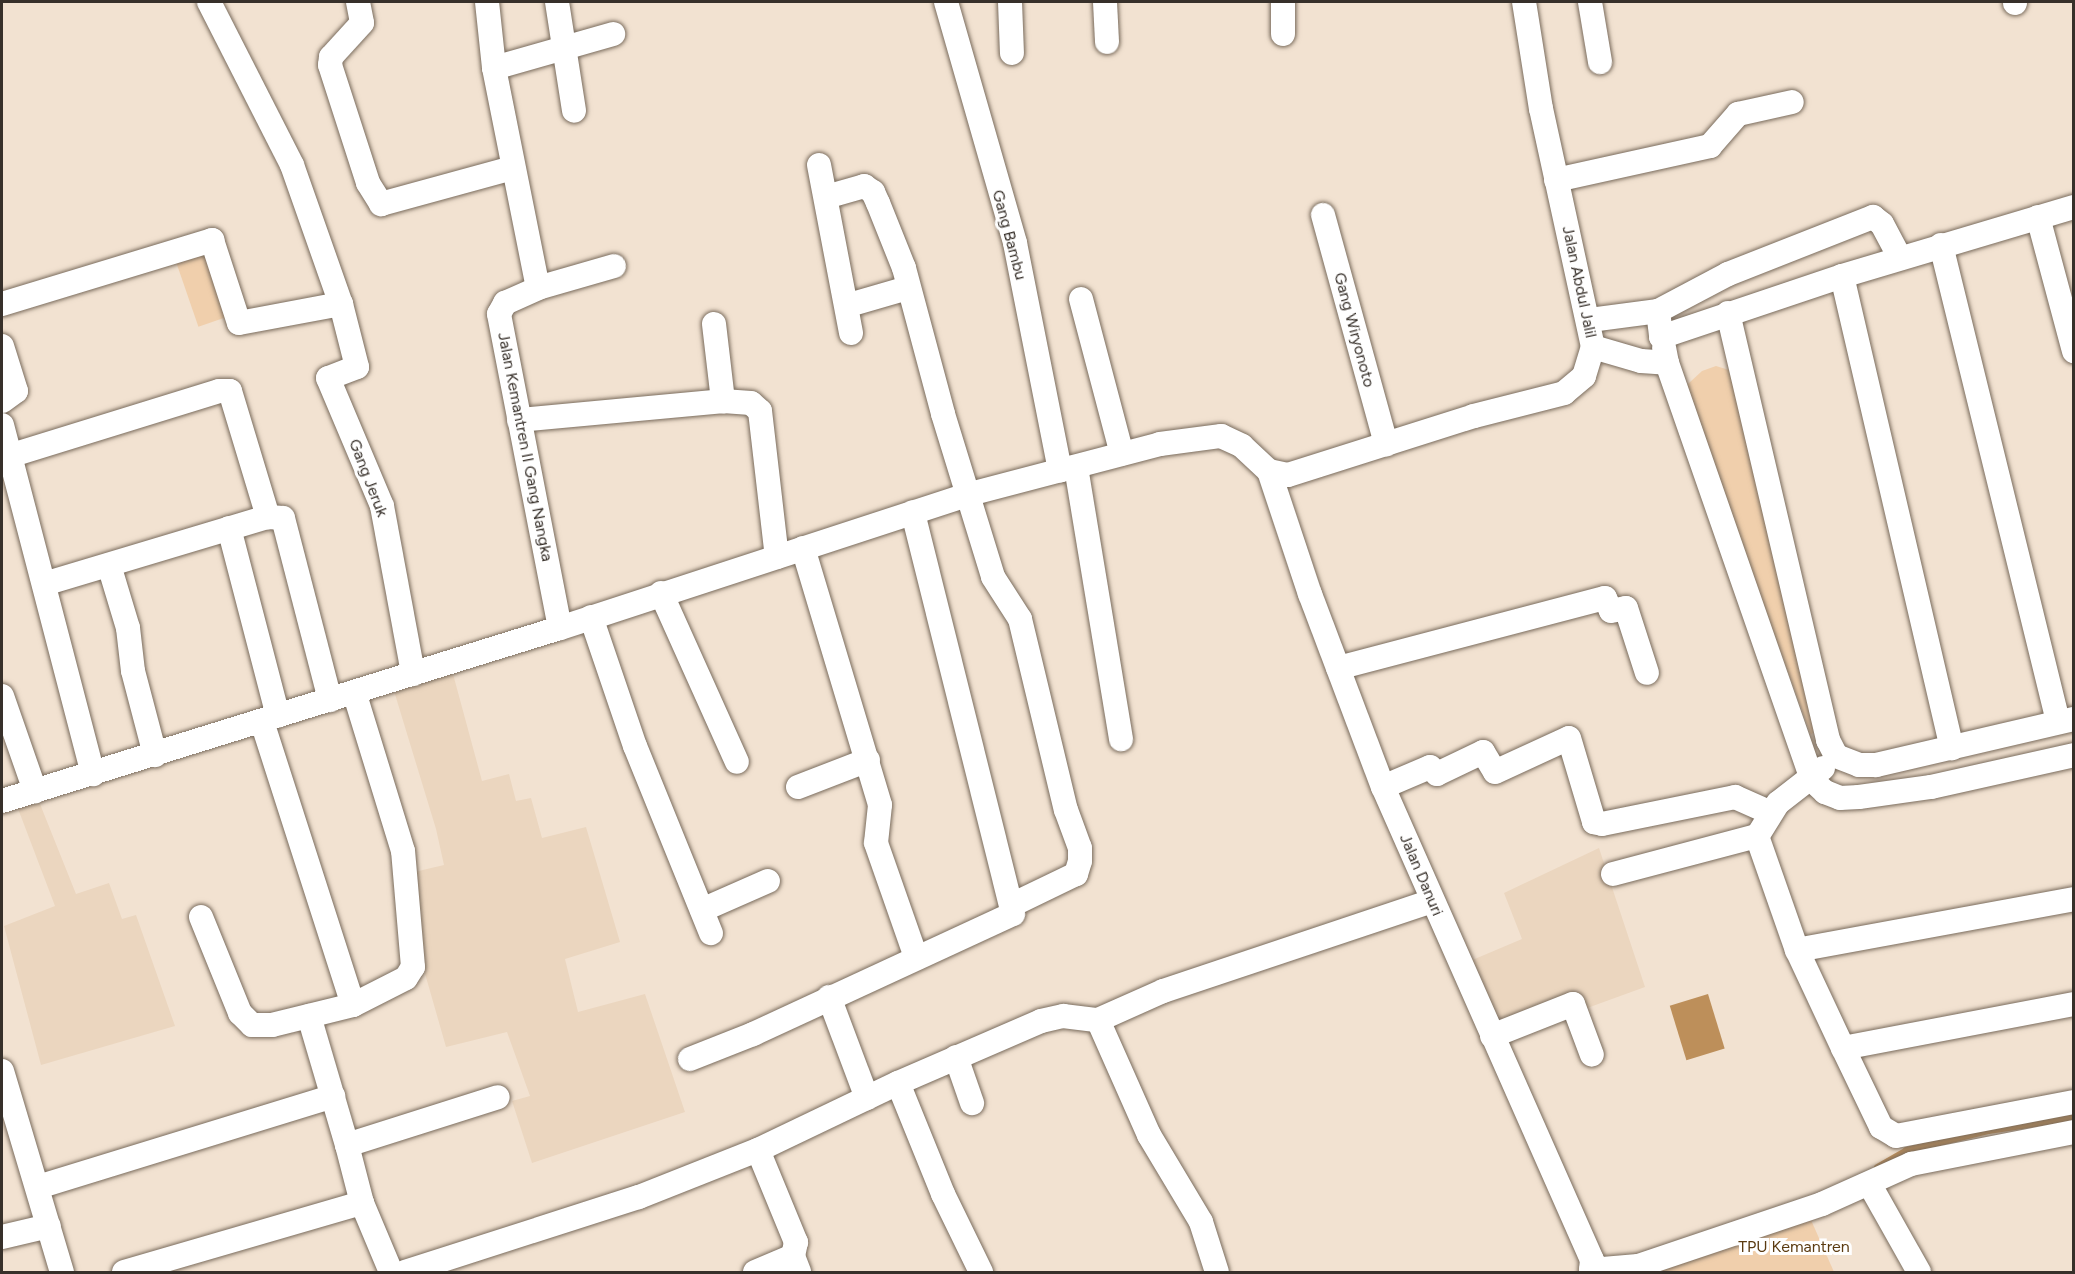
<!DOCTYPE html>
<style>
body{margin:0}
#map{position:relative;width:2075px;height:1274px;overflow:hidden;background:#f2e2d1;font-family:Figtree,sans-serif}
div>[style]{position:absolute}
.built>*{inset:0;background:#ebd6bf}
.green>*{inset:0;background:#f0cfac;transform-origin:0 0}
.water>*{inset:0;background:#bd8f5a;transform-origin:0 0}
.stream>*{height:7px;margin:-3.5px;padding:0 3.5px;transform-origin:3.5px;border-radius:3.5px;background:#bd8f5a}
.roads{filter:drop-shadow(0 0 2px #796b5c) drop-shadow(0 0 2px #796b5c)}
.minor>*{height:24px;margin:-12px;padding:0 12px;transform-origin:12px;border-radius:12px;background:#fff}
span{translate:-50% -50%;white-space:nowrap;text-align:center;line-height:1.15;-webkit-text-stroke:6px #fff;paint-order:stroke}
.street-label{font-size:16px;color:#37302a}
.park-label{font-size:16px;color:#5b3b11}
.frame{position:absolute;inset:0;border:3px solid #37302a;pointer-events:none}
</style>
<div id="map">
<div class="built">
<div style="clip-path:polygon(453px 674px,482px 781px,509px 774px,516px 801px,531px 798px,542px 838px,586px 827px,620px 942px,565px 959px,578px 1012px,645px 994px,685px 1112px,532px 1163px,512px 1101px,530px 1096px,507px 1032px,446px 1047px,414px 935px,410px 873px,444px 865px,436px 829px,394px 691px)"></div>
<div style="clip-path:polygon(38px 799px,76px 894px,109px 883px,122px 919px,136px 915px,175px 1026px,41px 1065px,4px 926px,55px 906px,17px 806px)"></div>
<div style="clip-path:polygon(1599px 848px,1645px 987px,1579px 1011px,1501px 1030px,1470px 961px,1522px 939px,1504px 893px)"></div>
</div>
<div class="green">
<div style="left:209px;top:247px;width:72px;height:36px;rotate:71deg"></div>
<div style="clip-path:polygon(1716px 366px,1729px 370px,1733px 380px,1815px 730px,1811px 735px,1687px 395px,1688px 384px,1702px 371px)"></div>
<div style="clip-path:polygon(1811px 1220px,1834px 1272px,1631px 1272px)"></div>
</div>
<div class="water">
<div style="left:1708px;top:994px;width:57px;height:40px;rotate:73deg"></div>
</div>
<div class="stream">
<div style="left:1877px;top:1167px;width:34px;rotate:-30deg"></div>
<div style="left:1906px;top:1150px;width:84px;rotate:-13.7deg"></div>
<div style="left:1988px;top:1130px;width:87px;rotate:-8.6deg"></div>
</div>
<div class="roads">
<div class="minor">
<div style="left:209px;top:2px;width:183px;rotate:63deg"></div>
<div style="left:292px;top:165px;width:147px;rotate:70.6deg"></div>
<div style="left:341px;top:304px;width:65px;rotate:75.7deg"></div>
<div style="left:357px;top:367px;width:31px;rotate:159deg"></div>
<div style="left:328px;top:378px;width:139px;rotate:67.1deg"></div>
<div style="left:382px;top:506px;width:171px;rotate:79.5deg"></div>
<div style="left:358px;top:2px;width:21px;rotate:79deg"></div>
<div style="left:362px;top:23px;width:46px;rotate:132.4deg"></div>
<div style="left:331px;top:57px;width:8px;rotate:97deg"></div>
<div style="left:330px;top:65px;width:124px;rotate:72.1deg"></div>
<div style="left:368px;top:183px;width:25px;rotate:58deg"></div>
<div style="left:381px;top:204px;width:137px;rotate:-15.3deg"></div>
<div style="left:487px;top:2px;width:66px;rotate:83.9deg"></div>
<div style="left:494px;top:68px;width:224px;rotate:78.7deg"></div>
<div style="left:557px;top:2px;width:110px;rotate:81.1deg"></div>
<div style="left:946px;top:2px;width:251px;rotate:74deg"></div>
<div style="left:1015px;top:243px;width:232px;rotate:78.8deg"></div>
<div style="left:1010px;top:2px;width:51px;rotate:87.8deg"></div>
<div style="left:1105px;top:2px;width:40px;rotate:87.1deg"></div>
<div style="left:1283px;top:2px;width:32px;rotate:90deg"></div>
<div style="left:1590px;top:2px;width:61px;rotate:80.5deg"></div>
<div style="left:2015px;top:2px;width:1px;rotate:90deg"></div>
<div style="left:494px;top:68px;width:124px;rotate:-15.9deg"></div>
<div style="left:819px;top:165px;width:171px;rotate:79.2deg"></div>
<div style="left:1556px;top:180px;width:158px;rotate:-12.4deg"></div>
<div style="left:1710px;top:146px;width:43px;rotate:-48.8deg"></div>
<div style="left:1738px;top:114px;width:55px;rotate:-12.5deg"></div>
<div style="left:826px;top:197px;width:40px;rotate:-16deg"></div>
<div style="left:864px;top:186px;width:11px;rotate:34deg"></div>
<div style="left:873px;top:192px;width:12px;rotate:66deg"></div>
<div style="left:878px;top:203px;width:70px;rotate:68.2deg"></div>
<div style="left:904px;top:268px;width:151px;rotate:75deg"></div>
<div style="left:943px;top:414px;width:170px;rotate:72.9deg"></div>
<div style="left:993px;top:577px;width:50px;rotate:57.3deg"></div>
<div style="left:1020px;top:619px;width:196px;rotate:76.5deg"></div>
<div style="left:1066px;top:810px;width:40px;rotate:69.8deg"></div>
<div style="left:1080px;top:848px;width:13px;rotate:90deg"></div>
<div style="left:1080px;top:861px;width:14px;rotate:107deg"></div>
<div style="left:1076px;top:874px;width:71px;rotate:154.2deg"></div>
<div style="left:1323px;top:215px;width:238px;rotate:74.6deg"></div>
<div style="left:2038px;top:217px;width:139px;rotate:75deg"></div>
<div style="left:1941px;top:245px;width:491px;rotate:76.2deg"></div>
<div style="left:1842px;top:276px;width:485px;rotate:76.9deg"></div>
<div style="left:1081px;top:299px;width:160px;rotate:75.2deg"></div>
<div style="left:2px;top:304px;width:220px;rotate:-16.9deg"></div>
<div style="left:212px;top:240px;width:87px;rotate:72deg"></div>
<div style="left:239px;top:323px;width:104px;rotate:-10.6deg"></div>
<div style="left:849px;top:305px;width:61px;rotate:-16.1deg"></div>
<div style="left:1658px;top:311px;width:79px;rotate:-27.9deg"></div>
<div style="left:1728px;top:274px;width:156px;rotate:-21.5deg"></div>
<div style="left:1873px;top:217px;width:11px;rotate:38deg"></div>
<div style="left:1882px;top:224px;width:38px;rotate:62deg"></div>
<div style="left:1728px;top:313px;width:439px;rotate:76.8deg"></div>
<div style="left:1828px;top:740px;width:18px;rotate:63deg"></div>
<div style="left:1836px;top:756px;width:25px;rotate:21deg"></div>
<div style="left:1859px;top:765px;width:17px"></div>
<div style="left:1876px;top:765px;width:203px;rotate:-13.1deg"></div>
<div style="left:1590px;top:320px;width:69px;rotate:-7.5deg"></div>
<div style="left:1658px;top:311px;width:26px;rotate:83deg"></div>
<div style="left:1661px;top:337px;width:191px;rotate:-18.6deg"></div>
<div style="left:1842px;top:276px;width:242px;rotate:-16.6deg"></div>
<div style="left:714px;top:324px;width:78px;rotate:83.3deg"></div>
<div style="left:723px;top:401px;width:28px;rotate:4deg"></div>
<div style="left:751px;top:403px;width:12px;rotate:42deg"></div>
<div style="left:760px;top:411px;width:147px;rotate:83.4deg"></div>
<div style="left:2px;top:346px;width:47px;rotate:72.7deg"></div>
<div style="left:16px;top:391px;width:17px;rotate:144deg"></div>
<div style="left:1593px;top:347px;width:50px;rotate:16.3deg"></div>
<div style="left:1641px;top:361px;width:26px;rotate:4deg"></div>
<div style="left:1667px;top:363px;width:15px;rotate:-101deg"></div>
<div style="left:1667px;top:363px;width:441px;rotate:70.8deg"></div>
<div style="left:1812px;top:780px;width:18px;rotate:43deg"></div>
<div style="left:1825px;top:792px;width:16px;rotate:22deg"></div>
<div style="left:1840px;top:798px;width:19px;rotate:-3deg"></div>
<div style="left:1859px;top:797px;width:73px;rotate:-7.9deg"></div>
<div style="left:1931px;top:787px;width:147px;rotate:-12.6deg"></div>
<div style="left:519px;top:420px;width:205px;rotate:-5.3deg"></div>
<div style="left:2px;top:425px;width:361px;rotate:75.4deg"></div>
<div style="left:9px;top:456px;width:220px;rotate:-17.2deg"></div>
<div style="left:219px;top:391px;width:11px"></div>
<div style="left:230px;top:391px;width:132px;rotate:73.2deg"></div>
<div style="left:1076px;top:467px;width:276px;rotate:80.6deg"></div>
<div style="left:1269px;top:471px;width:130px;rotate:71.6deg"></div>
<div style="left:1310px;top:594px;width:206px;rotate:69.3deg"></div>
<div style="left:1383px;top:787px;width:517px;rotate:66.16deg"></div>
<div style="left:1592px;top:1260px;width:10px;rotate:96deg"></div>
<div style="left:229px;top:528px;width:194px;rotate:75.4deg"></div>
<div style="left:803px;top:548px;width:268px;rotate:73.3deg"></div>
<div style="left:880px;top:805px;width:38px;rotate:96deg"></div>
<div style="left:876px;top:843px;width:121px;rotate:70.7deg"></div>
<div style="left:109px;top:565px;width:66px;rotate:73.2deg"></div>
<div style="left:128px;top:628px;width:43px;rotate:83.4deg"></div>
<div style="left:133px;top:671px;width:87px;rotate:75.3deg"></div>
<div style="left:44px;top:584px;width:234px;rotate:-16.7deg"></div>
<div style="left:268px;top:517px;width:15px;rotate:4deg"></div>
<div style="left:283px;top:518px;width:188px;rotate:75.5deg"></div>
<div style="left:661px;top:593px;width:185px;rotate:65.8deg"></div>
<div style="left:591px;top:617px;width:136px;rotate:71.2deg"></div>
<div style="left:635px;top:746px;width:202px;rotate:67.9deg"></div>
<div style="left:560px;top:628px;width:320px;rotate:-101deg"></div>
<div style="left:499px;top:314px;width:13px;rotate:-61deg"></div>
<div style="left:505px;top:303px;width:36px;rotate:-24deg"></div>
<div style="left:538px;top:288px;width:79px;rotate:-16.1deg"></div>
<div style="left:1338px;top:668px;width:276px;rotate:-14.7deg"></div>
<div style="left:1605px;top:598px;width:14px;rotate:65deg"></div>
<div style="left:1611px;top:611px;width:15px;rotate:-11deg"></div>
<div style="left:1626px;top:608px;width:68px;rotate:72.1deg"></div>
<div style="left:2px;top:696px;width:101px;rotate:70.8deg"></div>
<div style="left:1823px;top:768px;width:57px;rotate:142.1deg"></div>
<div style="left:1778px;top:803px;width:39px;rotate:122deg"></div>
<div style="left:1757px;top:836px;width:121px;rotate:70.7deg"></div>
<div style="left:1797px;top:950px;width:282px;rotate:-10.4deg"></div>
<div style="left:798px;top:787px;width:75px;rotate:-21.1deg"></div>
<div style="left:1383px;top:787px;width:51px;rotate:-23.1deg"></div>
<div style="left:1430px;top:767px;width:10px;rotate:45deg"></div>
<div style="left:1437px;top:774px;width:51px;rotate:-25.6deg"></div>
<div style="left:1483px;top:752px;width:23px;rotate:59deg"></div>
<div style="left:1495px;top:772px;width:81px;rotate:-24.7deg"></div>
<div style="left:1569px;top:738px;width:88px;rotate:73.4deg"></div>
<div style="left:1594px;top:822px;width:8px;rotate:14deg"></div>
<div style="left:1602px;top:824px;width:136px;rotate:-11.5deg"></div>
<div style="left:1735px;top:797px;width:37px;rotate:24deg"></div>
<div style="left:2px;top:801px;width:584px;rotate:-17.23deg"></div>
<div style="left:560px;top:628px;width:431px;rotate:-18.1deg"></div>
<div style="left:970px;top:494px;width:196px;rotate:-14.7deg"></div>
<div style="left:1160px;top:444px;width:62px;rotate:-7.5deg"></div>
<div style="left:1221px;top:436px;width:23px;rotate:25deg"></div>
<div style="left:1242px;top:446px;width:37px;rotate:43deg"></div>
<div style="left:1269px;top:471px;width:19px;rotate:12deg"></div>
<div style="left:1288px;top:475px;width:195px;rotate:-17.6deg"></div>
<div style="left:1474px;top:416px;width:93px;rotate:-14.3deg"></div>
<div style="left:1564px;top:393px;width:26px;rotate:-40deg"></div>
<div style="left:1584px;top:376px;width:30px;rotate:-73deg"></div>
<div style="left:1593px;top:347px;width:244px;rotate:-102.3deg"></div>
<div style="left:1541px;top:109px;width:108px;rotate:-99deg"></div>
<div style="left:1613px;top:874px;width:149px;rotate:-14.8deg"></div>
<div style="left:702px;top:910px;width:72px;rotate:-23.7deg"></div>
<div style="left:201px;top:917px;width:104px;rotate:67.9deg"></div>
<div style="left:240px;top:1013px;width:17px;rotate:45deg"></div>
<div style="left:252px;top:1025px;width:20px"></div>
<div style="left:272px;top:1025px;width:83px;rotate:-13.9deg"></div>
<div style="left:353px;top:1005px;width:298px;rotate:-107.8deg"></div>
<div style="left:1797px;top:950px;width:108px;rotate:64.9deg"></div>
<div style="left:1843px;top:1048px;width:235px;rotate:-10.8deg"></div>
<div style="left:829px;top:997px;width:108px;rotate:69.4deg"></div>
<div style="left:353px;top:1005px;width:59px;rotate:-27deg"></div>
<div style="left:406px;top:978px;width:13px;rotate:-58deg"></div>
<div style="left:413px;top:967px;width:116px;rotate:-94.9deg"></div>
<div style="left:403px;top:851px;width:166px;rotate:-107.1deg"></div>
<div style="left:309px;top:1016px;width:134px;rotate:73.6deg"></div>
<div style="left:1098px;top:1020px;width:126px;rotate:66.1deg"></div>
<div style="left:1149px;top:1135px;width:101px;rotate:59.1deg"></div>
<div style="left:1201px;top:1222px;width:52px;rotate:72.3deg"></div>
<div style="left:1492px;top:1036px;width:87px;rotate:-21.6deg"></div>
<div style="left:1573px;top:1004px;width:54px;rotate:69.6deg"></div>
<div style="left:1843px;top:1048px;width:88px;rotate:64.3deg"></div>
<div style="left:1881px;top:1127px;width:17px;rotate:31deg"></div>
<div style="left:1896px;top:1136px;width:181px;rotate:-10.8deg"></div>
<div style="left:956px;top:1057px;width:49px;rotate:70.8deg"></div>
<div style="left:690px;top:1059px;width:68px;rotate:-21.6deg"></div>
<div style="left:753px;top:1034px;width:286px;rotate:-24.8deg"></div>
<div style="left:1013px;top:914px;width:414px;rotate:-104deg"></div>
<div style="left:2px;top:1071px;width:210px;rotate:73.4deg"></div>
<div style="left:898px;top:1083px;width:120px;rotate:67.9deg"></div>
<div style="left:943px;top:1194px;width:87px;rotate:64deg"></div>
<div style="left:758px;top:1150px;width:100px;rotate:67.6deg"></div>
<div style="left:796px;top:1242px;width:14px;rotate:102deg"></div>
<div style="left:793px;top:1256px;width:17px;rotate:69deg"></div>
<div style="left:1870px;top:1185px;width:100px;rotate:60.6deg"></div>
<div style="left:38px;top:1187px;width:309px;rotate:-17.1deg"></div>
<div style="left:2px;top:1237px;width:48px;rotate:-13.2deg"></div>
<div style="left:1591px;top:1270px;width:47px;rotate:-4.9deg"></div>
<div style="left:1638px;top:1266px;width:194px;rotate:-18.6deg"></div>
<div style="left:1822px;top:1204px;width:98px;rotate:-24.2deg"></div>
<div style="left:1911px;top:1164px;width:166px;rotate:-11.1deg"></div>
<div style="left:124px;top:1272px;width:248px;rotate:-16.2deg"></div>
<div style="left:391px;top:1272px;width:75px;rotate:-112.8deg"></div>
<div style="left:362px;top:1203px;width:60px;rotate:-104.5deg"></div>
<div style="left:347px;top:1145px;width:158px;rotate:-17.6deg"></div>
<div style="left:405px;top:1272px;width:246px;rotate:-17.8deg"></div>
<div style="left:639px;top:1197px;width:128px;rotate:-21.6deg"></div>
<div style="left:758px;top:1150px;width:155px;rotate:-25.6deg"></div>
<div style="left:898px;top:1083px;width:156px;rotate:-23.4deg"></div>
<div style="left:1041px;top:1021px;width:23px;rotate:-13deg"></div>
<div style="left:1063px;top:1016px;width:35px;rotate:7deg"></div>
<div style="left:1098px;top:1020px;width:71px;rotate:-24deg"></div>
<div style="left:1163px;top:991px;width:284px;rotate:-18.5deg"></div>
<div style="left:755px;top:1272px;width:41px;rotate:-22.8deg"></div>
</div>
</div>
<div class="street-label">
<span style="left:1009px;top:235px;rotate:75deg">Gang Bambu</span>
<span style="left:1579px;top:282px;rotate:78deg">Jalan Abdul Jalil</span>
<span style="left:1354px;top:330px;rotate:75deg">Gang Wiryonoto</span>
<span style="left:525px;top:447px;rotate:79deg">Jalan Kemantren II Gang Nangka</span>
<span style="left:368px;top:478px;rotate:69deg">Gang Jeruk</span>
<span style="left:1421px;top:875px;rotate:67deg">Jalan Danuri</span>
</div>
<div class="park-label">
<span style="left:1794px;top:1247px">TPU Kemantren</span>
</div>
<div class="frame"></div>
</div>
